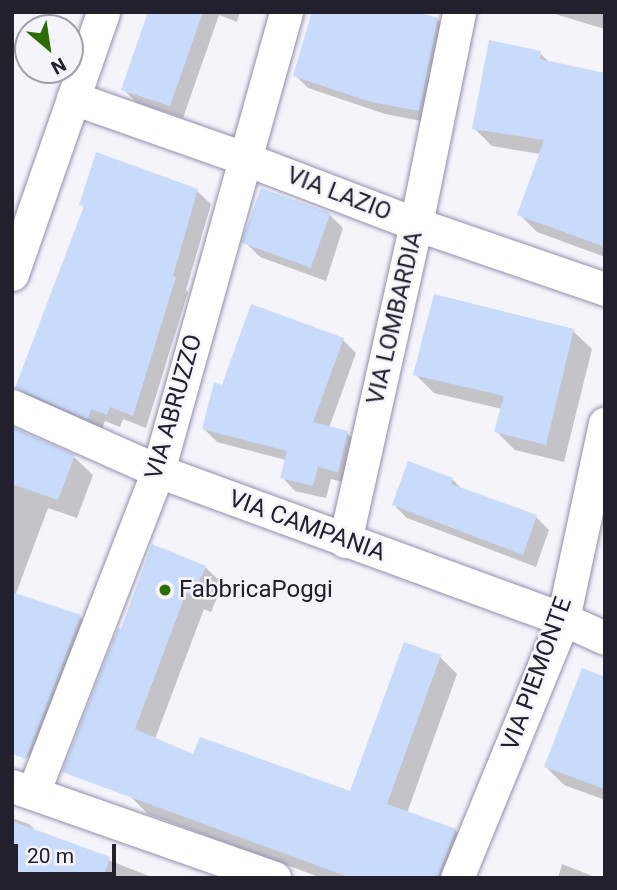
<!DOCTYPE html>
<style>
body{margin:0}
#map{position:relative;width:617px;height:890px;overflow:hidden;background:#f5f4fb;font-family:Roboto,sans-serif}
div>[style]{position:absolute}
.shadow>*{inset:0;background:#0003}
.building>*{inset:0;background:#c8dbfa;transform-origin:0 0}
.roads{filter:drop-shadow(0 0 2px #928eae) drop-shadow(0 0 2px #928eae)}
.minor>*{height:33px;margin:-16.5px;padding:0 16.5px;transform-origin:16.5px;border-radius:16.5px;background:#fff}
.dots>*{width:19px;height:19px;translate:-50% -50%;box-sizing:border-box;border:4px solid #f5f4fb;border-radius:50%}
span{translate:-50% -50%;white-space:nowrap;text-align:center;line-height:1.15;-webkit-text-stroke:5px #f5f4fb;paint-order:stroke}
.street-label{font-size:24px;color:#22202d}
.poi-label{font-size:24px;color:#22202d}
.left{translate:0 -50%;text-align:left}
.frame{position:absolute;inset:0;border:14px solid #22202d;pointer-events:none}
.north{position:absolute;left:14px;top:14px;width:70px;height:70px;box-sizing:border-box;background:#f5f4fb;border:2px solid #a19fa9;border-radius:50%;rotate:151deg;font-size:19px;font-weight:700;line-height:28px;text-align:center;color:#22202d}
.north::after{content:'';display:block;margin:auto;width:24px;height:32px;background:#2c6c00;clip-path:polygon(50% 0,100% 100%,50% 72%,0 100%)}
.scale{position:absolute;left:14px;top:844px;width:102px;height:32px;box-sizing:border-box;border:4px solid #22202d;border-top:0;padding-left:9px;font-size:21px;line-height:24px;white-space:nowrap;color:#22202d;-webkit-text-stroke:5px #f5f4fb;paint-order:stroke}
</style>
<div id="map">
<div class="shadow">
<div style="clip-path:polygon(150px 12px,240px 12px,237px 22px,219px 15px,183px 118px,136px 102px,123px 89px)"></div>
<div style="clip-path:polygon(605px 12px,605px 29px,548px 12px)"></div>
<div style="clip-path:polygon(437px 19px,450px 32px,432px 123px,385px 114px,308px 88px,295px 75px)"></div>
<div style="clip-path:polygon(540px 53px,550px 63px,605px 74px,605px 257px,537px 232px,519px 214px,540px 154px,492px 146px,474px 128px)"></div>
<div style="clip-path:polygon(197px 191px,211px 204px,186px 290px,188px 292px,146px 428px,123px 419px,120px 427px,105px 421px,101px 431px,31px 399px,17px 385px,85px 208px,81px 204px)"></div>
<div style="clip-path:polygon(330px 215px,343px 228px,326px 281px,260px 257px,247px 244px)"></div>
<div style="clip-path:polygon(573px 331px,592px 349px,564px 462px,515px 450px,496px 431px,502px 409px,434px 393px,415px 374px)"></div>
<div style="clip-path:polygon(343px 340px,356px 353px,329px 428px,347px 433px,360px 446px,351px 484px,331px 479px,326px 498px,295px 491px,282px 477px,286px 460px,217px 442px,204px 429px,223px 387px)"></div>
<div style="clip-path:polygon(12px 429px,74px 457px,93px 475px,77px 518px,48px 508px,12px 604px)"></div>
<div style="clip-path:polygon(452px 479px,463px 490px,536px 517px,549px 530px,536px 567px,407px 518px,394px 505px)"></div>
<div style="clip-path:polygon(205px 567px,223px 584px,211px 612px,204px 609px,155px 739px,194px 756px,351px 793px,440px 657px,457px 674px,407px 813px,455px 830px,472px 847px,460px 878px,322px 878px,148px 814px,131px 797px,122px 631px)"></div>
<div style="clip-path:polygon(21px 596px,80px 617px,97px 633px,46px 764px,12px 751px)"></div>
<div style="clip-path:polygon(605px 679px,605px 800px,564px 785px,546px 767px)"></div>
<div style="clip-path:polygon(12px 818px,29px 824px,37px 832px,154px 878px,12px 878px)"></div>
<div style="clip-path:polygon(562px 864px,595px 877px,595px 878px,558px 878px)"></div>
</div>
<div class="building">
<div style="clip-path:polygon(148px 12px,203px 12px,170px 106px,121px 90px)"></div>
<div style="clip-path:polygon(312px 12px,417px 12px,438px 18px,419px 111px,371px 102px,293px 76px)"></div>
<div style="clip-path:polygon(489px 40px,541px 51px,540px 59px,605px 73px,605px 247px,517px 215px,544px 140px,472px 129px)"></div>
<div style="clip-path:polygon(96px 152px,198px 189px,173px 276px,176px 277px,133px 416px,110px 407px,107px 415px,91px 409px,88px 419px,15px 388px,84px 206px,79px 205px)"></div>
<div style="left:261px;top:188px;width:74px;height:58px;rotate:20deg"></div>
<div style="clip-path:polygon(434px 294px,574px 329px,546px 445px,494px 432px,504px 396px,413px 375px)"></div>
<div style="clip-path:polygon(251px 304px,344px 338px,313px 422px,348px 431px,338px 472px,318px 467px,313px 486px,280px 478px,287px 451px,202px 429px,214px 382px,222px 385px)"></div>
<div style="clip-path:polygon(12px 427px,75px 455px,58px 500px,12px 484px)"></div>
<div style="clip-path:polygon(408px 461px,453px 478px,451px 484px,537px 515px,523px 555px,392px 505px)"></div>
<div style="clip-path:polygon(152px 544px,206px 566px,193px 596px,186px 593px,135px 729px,193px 754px,200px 737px,350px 791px,404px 642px,441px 655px,387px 804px,456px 829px,437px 878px,351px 878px,62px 772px,118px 628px,121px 629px)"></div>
<div style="clip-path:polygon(12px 592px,81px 615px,26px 759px,12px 754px)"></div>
<div style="clip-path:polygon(582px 668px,605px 677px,605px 789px,544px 767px)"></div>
<div style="clip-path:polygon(12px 821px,110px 857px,103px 878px,12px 878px)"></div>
</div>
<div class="roads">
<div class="minor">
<div style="left:73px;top:98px;width:180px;rotate:19.4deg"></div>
<div style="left:243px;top:158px;width:185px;rotate:20.9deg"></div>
<div style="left:416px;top:224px;width:200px;rotate:19deg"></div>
<div style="left:12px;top:274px;width:277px;rotate:-70.8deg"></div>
<div style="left:12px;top:406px;width:160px;rotate:24deg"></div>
<div style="left:158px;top:471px;width:431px;rotate:20.1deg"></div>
<div style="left:563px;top:619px;width:46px;rotate:24.3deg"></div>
<div style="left:345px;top:541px;width:325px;rotate:-77.4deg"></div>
<div style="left:416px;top:224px;width:216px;rotate:-78.5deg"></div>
<div style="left:12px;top:786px;width:278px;rotate:19.3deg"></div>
<div style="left:33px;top:793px;width:345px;rotate:-68.8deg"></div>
<div style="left:158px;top:471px;width:477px;rotate:-74.4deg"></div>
<div style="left:457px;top:878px;width:280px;rotate:-67.7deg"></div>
<div style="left:563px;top:619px;width:200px;rotate:-77.9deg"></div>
</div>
</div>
<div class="dots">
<div style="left:165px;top:590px;background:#2c6c00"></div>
</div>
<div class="street-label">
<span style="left:339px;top:194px;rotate:21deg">VIA LAZIO</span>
<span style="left:395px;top:318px;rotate:-77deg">VIA LOMBARDIA</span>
<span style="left:174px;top:407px;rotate:-74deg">VIA ABRUZZO</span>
<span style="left:307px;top:526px;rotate:20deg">VIA CAMPANIA</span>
<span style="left:537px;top:674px;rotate:-70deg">VIA PIEMONTE</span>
</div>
<div class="poi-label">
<span class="left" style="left:179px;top:590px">FabbricaPoggi</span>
</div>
<div class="frame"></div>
<div class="north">N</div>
<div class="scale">20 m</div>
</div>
